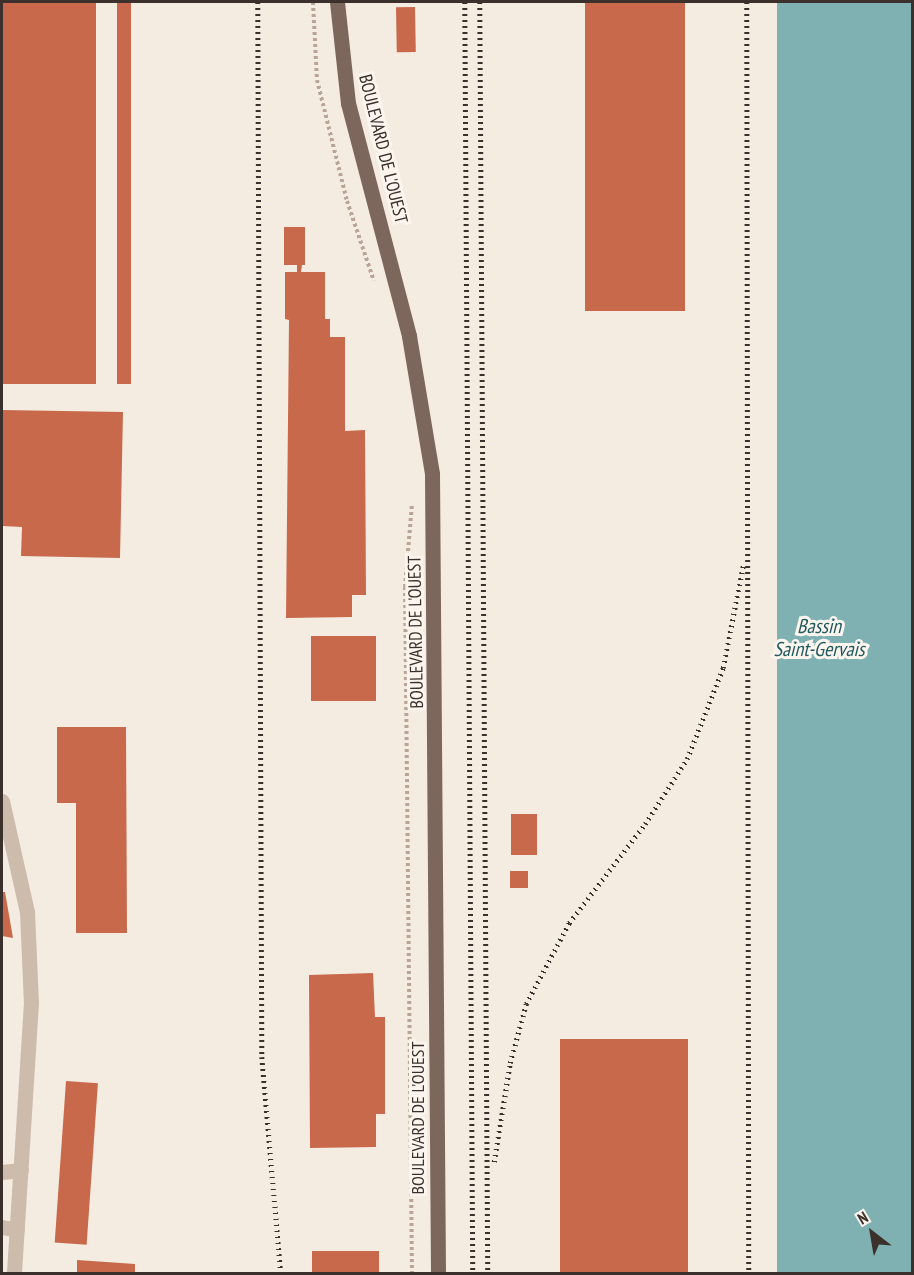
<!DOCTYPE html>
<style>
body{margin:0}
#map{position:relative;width:914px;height:1275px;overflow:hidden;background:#f4ebe1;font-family:"PT Sans Narrow",sans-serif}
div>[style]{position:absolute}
.water>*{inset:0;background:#7fb0b2;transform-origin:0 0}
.pier>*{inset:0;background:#f4ebe1;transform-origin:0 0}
.building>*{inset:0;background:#c8694b;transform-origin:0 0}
.path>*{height:4px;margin-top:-2px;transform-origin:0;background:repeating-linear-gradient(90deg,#b9a596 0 3px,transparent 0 6px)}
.minor>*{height:15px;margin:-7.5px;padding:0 7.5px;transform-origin:7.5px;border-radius:7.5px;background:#cdbbac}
.major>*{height:15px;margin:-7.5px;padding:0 7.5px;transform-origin:7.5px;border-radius:7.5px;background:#7d675c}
.rail>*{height:4.5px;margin-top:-2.25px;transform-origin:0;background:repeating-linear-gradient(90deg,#3b302b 0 1.5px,transparent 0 6px)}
span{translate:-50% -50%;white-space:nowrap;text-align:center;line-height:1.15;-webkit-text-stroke:6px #fbf5ee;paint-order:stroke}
.street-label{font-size:18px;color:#3b302b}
.water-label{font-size:20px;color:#1f5a5e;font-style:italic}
.frame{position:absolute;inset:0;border:3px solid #3b302b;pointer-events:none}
.north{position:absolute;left:842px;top:1203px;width:60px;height:60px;-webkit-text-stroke:4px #fbf5ee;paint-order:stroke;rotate:329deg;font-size:16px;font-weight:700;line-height:24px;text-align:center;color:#3b302b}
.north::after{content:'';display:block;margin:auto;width:21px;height:27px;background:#3b302b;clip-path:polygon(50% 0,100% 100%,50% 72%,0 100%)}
</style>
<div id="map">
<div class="water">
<div style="left:724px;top:2px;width:188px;height:1271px"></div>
</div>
<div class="pier">
<div style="left:724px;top:2px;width:53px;height:1271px"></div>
</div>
<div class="building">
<div style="left:2px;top:2px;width:94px;height:382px"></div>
<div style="left:117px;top:2px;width:14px;height:382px"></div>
<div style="left:585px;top:2px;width:100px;height:309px"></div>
<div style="left:415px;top:7px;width:45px;height:19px;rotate:89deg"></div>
<div style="clip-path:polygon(284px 227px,305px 227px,305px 265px,302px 265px,301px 272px,325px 272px,325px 319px,330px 319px,330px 337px,345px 337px,345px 431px,365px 430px,366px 595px,352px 595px,352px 617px,286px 618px,289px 320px,285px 319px,285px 272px,297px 272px,297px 265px,284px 265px)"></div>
<div style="clip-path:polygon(2px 410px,123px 412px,120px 558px,21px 556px,22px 527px,2px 526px)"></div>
<div style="left:311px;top:636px;width:65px;height:65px"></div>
<div style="clip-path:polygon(57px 727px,126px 727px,127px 933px,76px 933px,76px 803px,57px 803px)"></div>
<div style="left:537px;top:814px;width:41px;height:26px;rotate:90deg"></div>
<div style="left:510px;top:871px;width:18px;height:17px"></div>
<div style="clip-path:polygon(2px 892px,5px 892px,13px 938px,2px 936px)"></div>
<div style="clip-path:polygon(373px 973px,375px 1017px,385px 1017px,385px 1114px,376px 1114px,376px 1147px,310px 1148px,309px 975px)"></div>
<div style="left:560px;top:1039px;width:128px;height:235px"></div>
<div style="left:66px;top:1081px;width:32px;height:162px;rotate:4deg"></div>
<div style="left:379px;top:1251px;width:23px;height:67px;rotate:90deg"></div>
<div style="clip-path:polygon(77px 1260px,135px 1264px,135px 1274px,77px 1274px)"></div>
</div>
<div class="path">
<div style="left:313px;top:2px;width:78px;rotate:87.1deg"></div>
<div style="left:317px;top:80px;width:125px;rotate:76.1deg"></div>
<div style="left:347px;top:201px;width:84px;rotate:71.4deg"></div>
<div style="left:412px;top:1274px;width:687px;rotate:-90.58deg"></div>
<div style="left:405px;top:587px;width:83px;rotate:-85.2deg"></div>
</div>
<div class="minor">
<div style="left:2px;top:801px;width:114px;rotate:77.3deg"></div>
<div style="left:27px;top:912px;width:90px;rotate:87.5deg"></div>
<div style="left:31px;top:1002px;width:273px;rotate:93.6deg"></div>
<div style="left:2px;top:1172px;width:19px;rotate:-6deg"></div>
<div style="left:2px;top:1227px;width:15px;rotate:11deg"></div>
</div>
<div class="major">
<div style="left:337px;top:2px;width:102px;rotate:83.8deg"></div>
<div style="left:348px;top:103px;width:241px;rotate:75.3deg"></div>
<div style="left:409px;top:336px;width:140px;rotate:80.5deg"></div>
<div style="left:432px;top:474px;width:800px;rotate:89.57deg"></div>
</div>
<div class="rail">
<div style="left:258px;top:2px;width:1055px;rotate:89.78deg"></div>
<div style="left:262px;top:1057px;width:218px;rotate:85deg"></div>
<div style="left:465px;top:2px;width:1272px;rotate:89.64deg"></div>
<div style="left:480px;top:2px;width:1272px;rotate:89.64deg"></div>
<div style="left:747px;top:2px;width:1272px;rotate:89.91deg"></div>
<div style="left:494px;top:1162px;width:100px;rotate:-80.8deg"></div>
<div style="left:510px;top:1063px;width:61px;rotate:-74.8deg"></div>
<div style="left:526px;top:1004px;width:92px;rotate:-62deg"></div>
<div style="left:569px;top:923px;width:125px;rotate:-52.5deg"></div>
<div style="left:645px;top:824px;width:77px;rotate:-57.1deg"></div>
<div style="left:687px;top:759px;width:98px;rotate:-68.4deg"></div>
<div style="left:723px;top:668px;width:104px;rotate:-78.9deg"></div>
</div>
<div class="street-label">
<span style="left:383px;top:149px;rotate:76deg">BOULEVARD DE L'OUEST</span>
<span style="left:416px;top:632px;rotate:-91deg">BOULEVARD DE L'OUEST</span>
<span style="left:418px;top:1118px;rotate:-90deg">BOULEVARD DE L'OUEST</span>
</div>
<div class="water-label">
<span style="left:819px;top:638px">Bassin<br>Saint-Gervais</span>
</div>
<div class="frame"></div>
<div class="north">N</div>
</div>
